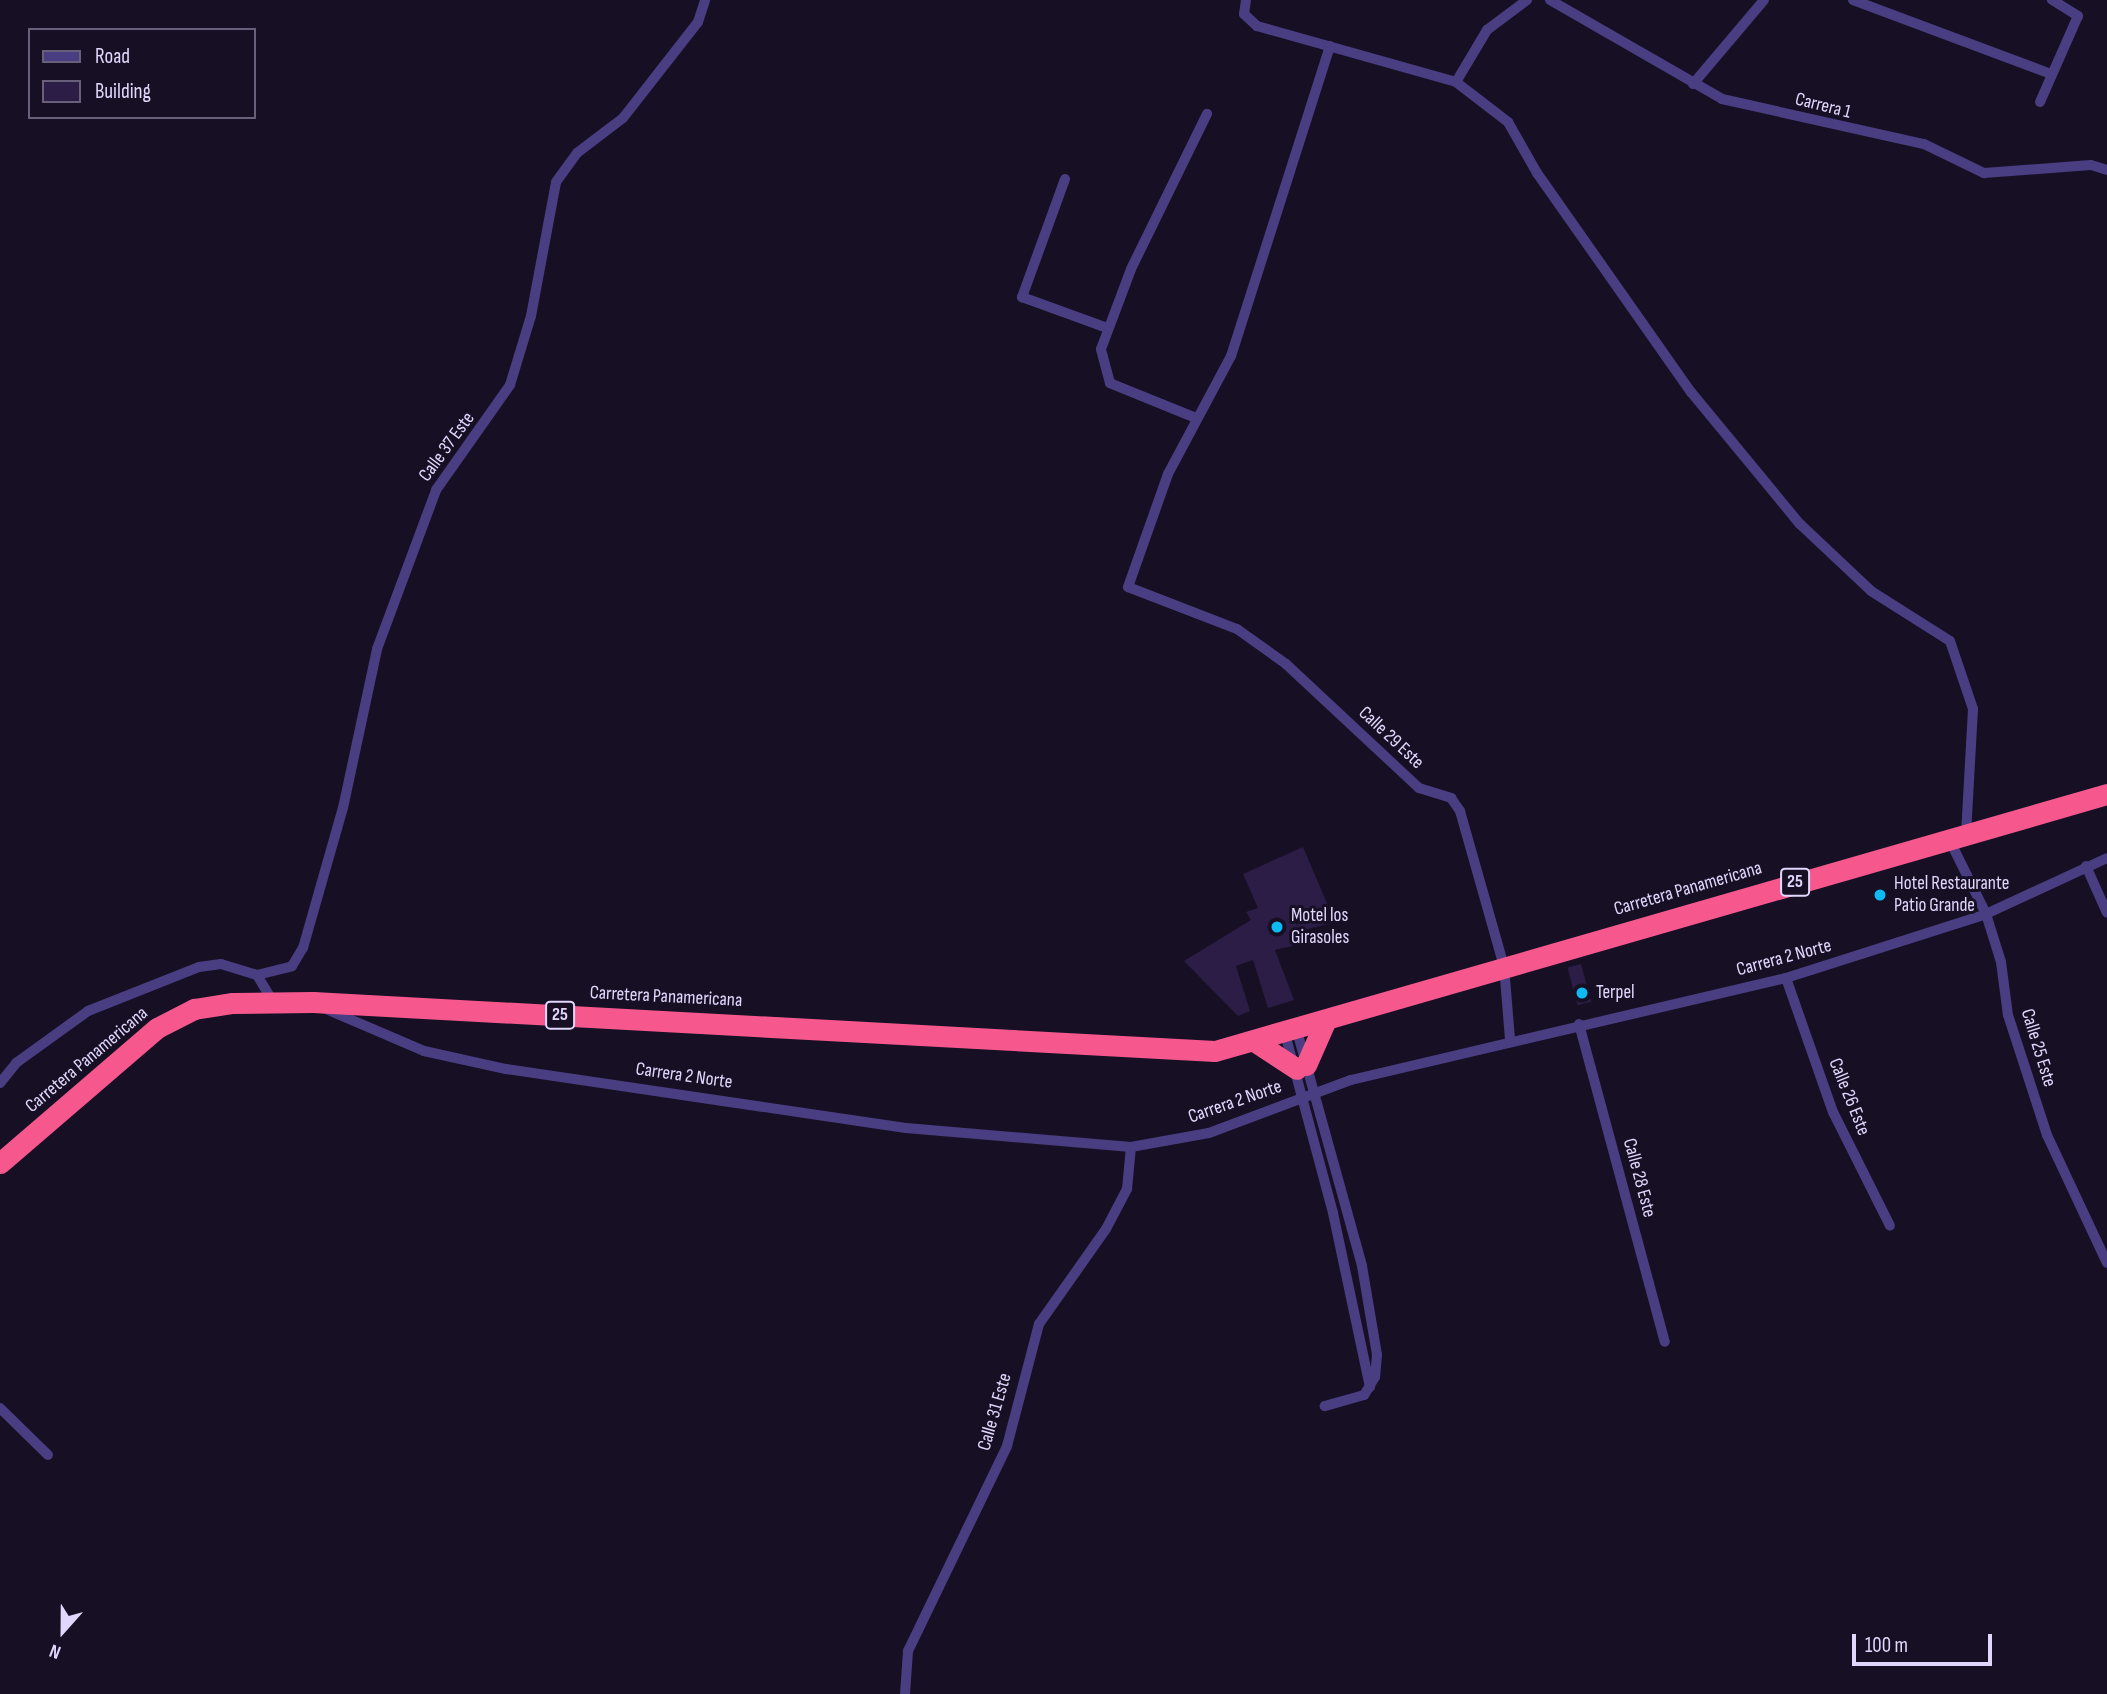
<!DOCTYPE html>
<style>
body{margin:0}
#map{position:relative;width:2107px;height:1694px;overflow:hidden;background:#171025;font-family:"Sofia Sans Condensed",sans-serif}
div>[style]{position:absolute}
.building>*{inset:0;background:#2b1d45;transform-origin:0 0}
.street>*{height:10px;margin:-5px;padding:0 5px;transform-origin:5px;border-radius:5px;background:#4a3e82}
.highway>*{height:21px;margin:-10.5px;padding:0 10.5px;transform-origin:10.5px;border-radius:10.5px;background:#f6588e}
.dots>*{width:19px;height:19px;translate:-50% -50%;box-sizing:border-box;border:4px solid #171025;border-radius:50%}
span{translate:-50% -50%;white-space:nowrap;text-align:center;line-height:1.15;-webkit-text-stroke:6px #171025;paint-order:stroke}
.shield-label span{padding:2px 5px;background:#171025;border:2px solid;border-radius:5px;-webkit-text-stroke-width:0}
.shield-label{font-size:18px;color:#e1d7fd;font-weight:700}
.street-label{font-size:19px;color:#e1d7fd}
.poi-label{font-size:19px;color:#e1d7fd}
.left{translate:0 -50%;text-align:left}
.legend{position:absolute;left:28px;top:28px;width:228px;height:91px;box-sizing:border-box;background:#171025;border:2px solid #68607b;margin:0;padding:9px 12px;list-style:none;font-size:21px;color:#e1d7fd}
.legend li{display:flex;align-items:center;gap:14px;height:35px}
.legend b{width:35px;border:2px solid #68607b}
.north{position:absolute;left:28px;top:1596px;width:70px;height:70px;-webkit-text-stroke:5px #171025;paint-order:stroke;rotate:201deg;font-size:19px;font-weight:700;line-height:28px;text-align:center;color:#e1d7fd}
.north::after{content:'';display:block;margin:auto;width:24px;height:32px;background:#e1d7fd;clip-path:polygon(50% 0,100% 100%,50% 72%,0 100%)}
.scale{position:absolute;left:1852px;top:1634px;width:140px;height:32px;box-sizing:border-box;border:4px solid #e1d7fd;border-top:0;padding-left:9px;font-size:21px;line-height:24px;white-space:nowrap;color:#e1d7fd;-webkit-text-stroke:5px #171025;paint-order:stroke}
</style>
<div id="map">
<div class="building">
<div style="clip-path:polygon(1303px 847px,1335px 922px,1296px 932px,1300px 944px,1275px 950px,1294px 1000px,1268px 1008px,1253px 960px,1236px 966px,1250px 1011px,1238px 1016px,1184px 961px,1251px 920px,1246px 912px,1258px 908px,1243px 874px)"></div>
<div style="left:1581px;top:964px;width:39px;height:14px;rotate:75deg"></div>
</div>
<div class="street">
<div style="left:1246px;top:0;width:14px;rotate:98deg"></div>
<div style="left:1244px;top:14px;width:18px;rotate:43deg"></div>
<div style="left:1257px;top:26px;width:207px;rotate:15.7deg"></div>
<div style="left:1456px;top:82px;width:66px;rotate:37.6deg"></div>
<div style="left:1508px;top:122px;width:59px;rotate:60.4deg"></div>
<div style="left:1537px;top:173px;width:268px;rotate:54.9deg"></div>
<div style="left:1691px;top:392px;width:171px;rotate:50.5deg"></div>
<div style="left:1800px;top:524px;width:98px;rotate:43.3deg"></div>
<div style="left:1871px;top:591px;width:93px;rotate:32.3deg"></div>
<div style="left:1950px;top:641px;width:72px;rotate:71.3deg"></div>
<div style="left:1973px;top:709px;width:125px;rotate:93.2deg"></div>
<div style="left:1550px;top:0;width:198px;rotate:29.9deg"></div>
<div style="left:1722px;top:99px;width:207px;rotate:12.6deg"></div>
<div style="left:1924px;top:144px;width:67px;rotate:25.8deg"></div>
<div style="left:1984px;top:173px;width:107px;rotate:-4.3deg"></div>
<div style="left:2091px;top:165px;width:17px;rotate:17deg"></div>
<div style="left:1853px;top:0;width:211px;rotate:20.5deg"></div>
<div style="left:1330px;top:46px;width:325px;rotate:107.7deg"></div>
<div style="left:1231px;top:356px;width:134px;rotate:118.1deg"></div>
<div style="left:1168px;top:474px;width:120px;rotate:109.5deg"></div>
<div style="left:1128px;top:587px;width:117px;rotate:21.1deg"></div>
<div style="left:1237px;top:629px;width:60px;rotate:35.5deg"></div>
<div style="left:1286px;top:664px;width:182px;rotate:43deg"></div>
<div style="left:1419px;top:788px;width:34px;rotate:17deg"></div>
<div style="left:1451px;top:798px;width:16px;rotate:55deg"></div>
<div style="left:1460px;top:811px;width:161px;rotate:74.2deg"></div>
<div style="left:1504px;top:966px;width:73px;rotate:85.3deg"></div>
<div style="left:1456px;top:82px;width:61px;rotate:-59.2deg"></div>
<div style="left:1487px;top:30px;width:50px;rotate:-36.9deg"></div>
<div style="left:1693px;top:84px;width:110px;rotate:-49.8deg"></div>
<div style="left:2040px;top:102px;width:94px;rotate:-66.2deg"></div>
<div style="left:2078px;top:16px;width:31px;rotate:-148deg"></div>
<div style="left:1065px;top:179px;width:126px;rotate:110deg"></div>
<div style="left:1022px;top:297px;width:90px;rotate:20deg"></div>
<div style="left:1196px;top:418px;width:93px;rotate:-157.9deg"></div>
<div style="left:1110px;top:383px;width:35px;rotate:-105deg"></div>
<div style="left:1101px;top:349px;width:85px;rotate:-69.4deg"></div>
<div style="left:1131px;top:269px;width:173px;rotate:-63.9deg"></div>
<div style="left:1949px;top:839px;width:84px;rotate:63.7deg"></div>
<div style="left:1986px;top:914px;width:50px;rotate:72.6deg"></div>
<div style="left:2001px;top:962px;width:53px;rotate:82.5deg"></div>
<div style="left:2008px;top:1015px;width:126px;rotate:72deg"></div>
<div style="left:2047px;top:1135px;width:141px;rotate:64.9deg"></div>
<div style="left:2086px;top:866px;width:51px;rotate:65.9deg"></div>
<div style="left:257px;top:975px;width:36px;rotate:-14deg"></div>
<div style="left:292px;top:966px;width:21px;rotate:-59deg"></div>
<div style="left:303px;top:948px;width:146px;rotate:-74.1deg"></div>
<div style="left:343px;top:808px;width:163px;rotate:-77.9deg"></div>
<div style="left:377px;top:649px;width:170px;rotate:-69.6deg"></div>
<div style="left:436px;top:490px;width:128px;rotate:-54.8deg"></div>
<div style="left:510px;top:385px;width:72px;rotate:-73.1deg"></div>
<div style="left:531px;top:316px;width:136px;rotate:-79.4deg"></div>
<div style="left:556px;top:182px;width:36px;rotate:-54deg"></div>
<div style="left:577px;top:153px;width:58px;rotate:-37.3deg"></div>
<div style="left:623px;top:118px;width:122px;rotate:-52deg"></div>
<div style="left:698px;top:22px;width:23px;rotate:-72deg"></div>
<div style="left:1786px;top:978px;width:142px;rotate:70.7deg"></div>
<div style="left:1833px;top:1112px;width:127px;rotate:63.4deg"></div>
<div style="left:326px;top:1009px;width:107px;rotate:23.2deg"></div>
<div style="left:424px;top:1051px;width:84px;rotate:12.4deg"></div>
<div style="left:506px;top:1069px;width:404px;rotate:8.4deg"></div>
<div style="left:906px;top:1128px;width:226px;rotate:4.8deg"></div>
<div style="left:1131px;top:1147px;width:79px;rotate:-10.2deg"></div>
<div style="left:1209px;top:1133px;width:152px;rotate:-20.5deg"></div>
<div style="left:1351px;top:1080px;width:447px;rotate:-13.2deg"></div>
<div style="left:1786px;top:978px;width:210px;rotate:-17.7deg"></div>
<div style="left:1986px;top:914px;width:133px;rotate:-24.8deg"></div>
<div style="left:1295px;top:1024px;width:251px;rotate:74.5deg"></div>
<div style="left:1362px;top:1266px;width:90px;rotate:80.4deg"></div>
<div style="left:1377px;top:1355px;width:22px;rotate:95deg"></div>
<div style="left:1375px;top:1377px;width:21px;rotate:121deg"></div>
<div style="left:1364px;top:1395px;width:41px;rotate:164.2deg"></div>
<div style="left:1579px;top:1024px;width:329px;rotate:74.9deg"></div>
<div style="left:1284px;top:1030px;width:189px;rotate:75deg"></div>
<div style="left:1333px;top:1213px;width:178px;rotate:78deg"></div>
<div style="left:0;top:1083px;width:26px;rotate:-51deg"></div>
<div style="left:16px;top:1063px;width:89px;rotate:-35.8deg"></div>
<div style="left:88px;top:1011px;width:119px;rotate:-21.6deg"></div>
<div style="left:199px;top:967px;width:22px;rotate:-8deg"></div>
<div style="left:221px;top:964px;width:38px;rotate:17deg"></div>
<div style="left:257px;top:975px;width:29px;rotate:59deg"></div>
<div style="left:0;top:1408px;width:67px;rotate:44.4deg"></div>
<div style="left:905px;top:1694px;width:43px;rotate:-86deg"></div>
<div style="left:908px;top:1651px;width:228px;rotate:-64.2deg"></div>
<div style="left:1007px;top:1446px;width:126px;rotate:-75.3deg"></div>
<div style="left:1039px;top:1324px;width:116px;rotate:-54.8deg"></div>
<div style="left:1106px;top:1229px;width:45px;rotate:-62.3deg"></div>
<div style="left:1127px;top:1189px;width:42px;rotate:-84.6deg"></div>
</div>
<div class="highway">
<div style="left:1254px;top:1041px;width:51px;rotate:33.1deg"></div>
<div style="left:1306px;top:1065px;width:47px;rotate:-66.2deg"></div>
<div style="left:0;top:1163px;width:207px;rotate:-40.7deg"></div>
<div style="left:157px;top:1028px;width:42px;rotate:-27.2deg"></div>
<div style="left:194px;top:1009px;width:39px;rotate:-9deg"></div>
<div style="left:233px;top:1003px;width:80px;rotate:-0.7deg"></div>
<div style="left:313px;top:1002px;width:903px;rotate:3.11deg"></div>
<div style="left:1215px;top:1051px;width:928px;rotate:-16.07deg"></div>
</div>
<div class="dots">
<div style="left:1880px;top:895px;background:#0dbbf2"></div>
<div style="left:1277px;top:927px;background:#0dbbf2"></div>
<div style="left:1582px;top:993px;background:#0dbbf2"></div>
</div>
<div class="shield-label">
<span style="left:1795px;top:882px">25</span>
<span style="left:560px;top:1015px">25</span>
</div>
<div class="street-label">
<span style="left:1823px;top:106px;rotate:14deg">Carrera 1</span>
<span style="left:447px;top:447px;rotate:-54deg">Calle 37 Este</span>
<span style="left:1391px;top:738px;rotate:43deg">Calle 29 Este</span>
<span style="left:1688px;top:889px;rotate:-16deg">Carretera Panamericana</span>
<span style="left:1784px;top:958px;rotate:-15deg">Carrera 2 Norte</span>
<span style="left:666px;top:997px;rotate:3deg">Carretera Panamericana</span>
<span style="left:2038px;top:1048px;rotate:73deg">Calle 25 Este</span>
<span style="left:87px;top:1060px;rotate:-40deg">Carretera Panamericana</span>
<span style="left:684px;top:1076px;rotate:8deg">Carrera 2 Norte</span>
<span style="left:1849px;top:1097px;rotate:68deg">Calle 26 Este</span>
<span style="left:1235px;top:1102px;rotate:-19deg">Carrera 2 Norte</span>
<span style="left:1639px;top:1178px;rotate:75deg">Calle 28 Este</span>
<span style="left:995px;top:1412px;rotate:-74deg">Calle 31 Este</span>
</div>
<div class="poi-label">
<span class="left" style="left:1894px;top:895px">Hotel Restaurante<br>Patio Grande</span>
<span class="left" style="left:1291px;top:927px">Motel los<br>Girasoles</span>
<span class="left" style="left:1596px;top:993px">Terpel</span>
</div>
<ul class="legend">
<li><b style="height:9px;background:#4a3e82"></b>Road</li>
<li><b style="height:19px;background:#2b1d45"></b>Building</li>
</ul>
<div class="north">N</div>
<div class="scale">100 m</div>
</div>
